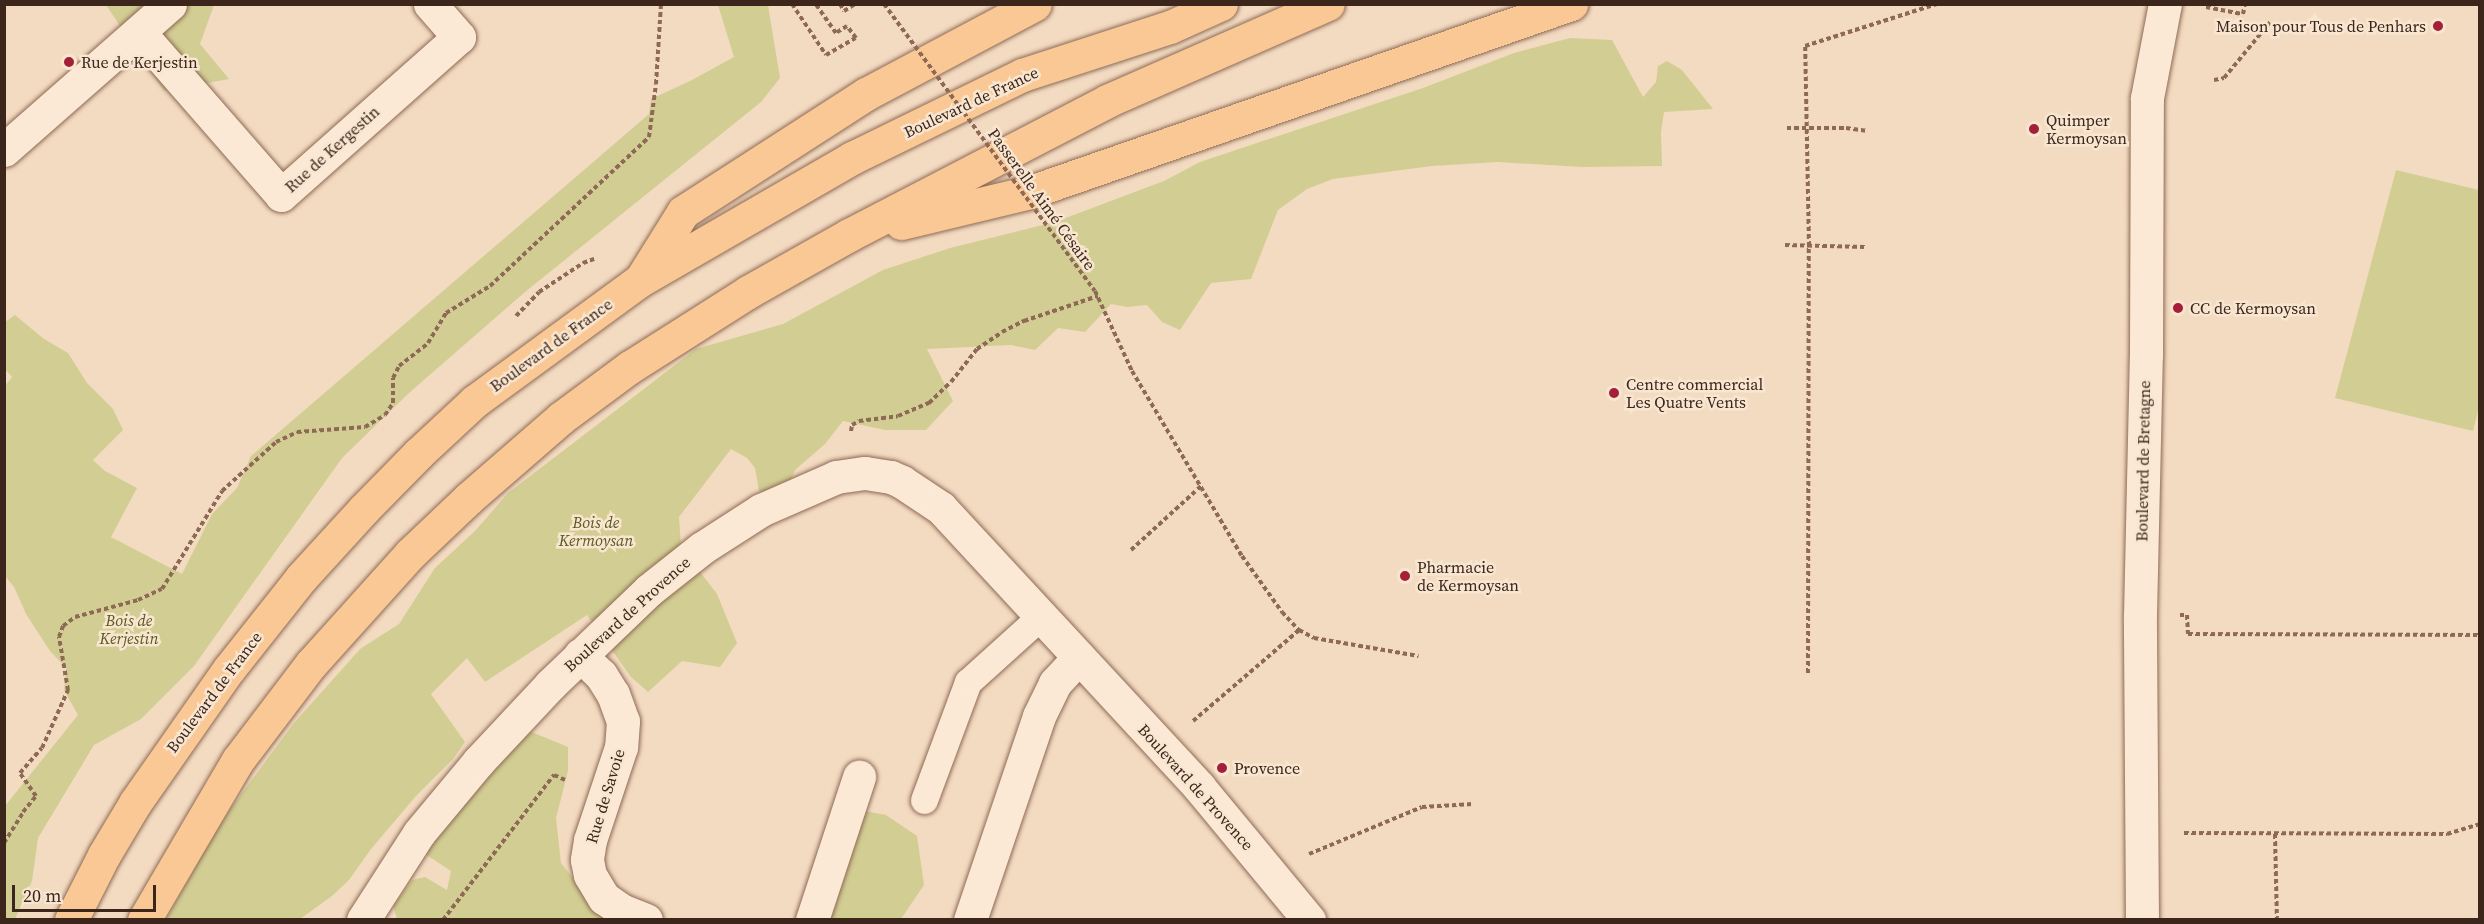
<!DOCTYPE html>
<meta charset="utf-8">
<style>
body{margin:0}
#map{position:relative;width:2484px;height:924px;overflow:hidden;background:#f3dbc1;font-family:"Source Serif 4",serif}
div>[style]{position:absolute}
.green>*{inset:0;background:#d2ce93}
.path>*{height:4px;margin-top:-2px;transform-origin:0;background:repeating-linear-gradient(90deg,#8e6a56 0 4.5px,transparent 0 7.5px)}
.roads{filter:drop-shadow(0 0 2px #8e6a56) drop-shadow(0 0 2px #8e6a56)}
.service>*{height:27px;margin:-13.5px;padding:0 13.5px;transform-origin:13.5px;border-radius:13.5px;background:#fce9d5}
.minor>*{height:33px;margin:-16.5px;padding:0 16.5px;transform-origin:16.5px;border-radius:16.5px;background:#fce9d5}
.primary>*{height:33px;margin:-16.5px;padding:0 16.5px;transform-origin:16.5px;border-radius:16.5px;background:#fac894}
.path-bridge>*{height:4px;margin-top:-2px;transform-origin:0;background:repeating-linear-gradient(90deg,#8e6a56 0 4.5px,transparent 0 7.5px)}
.dots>*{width:16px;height:16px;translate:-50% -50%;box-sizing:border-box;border:3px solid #f9e6d1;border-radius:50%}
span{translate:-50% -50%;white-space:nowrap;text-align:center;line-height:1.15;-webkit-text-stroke:5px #f9e6d1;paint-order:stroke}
.poi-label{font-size:16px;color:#3c261c}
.right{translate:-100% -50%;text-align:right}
.left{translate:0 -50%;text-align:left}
.street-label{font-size:16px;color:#3c261c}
.park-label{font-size:16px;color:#575b20;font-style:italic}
.frame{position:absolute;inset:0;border:6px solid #3c261c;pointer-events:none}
.scale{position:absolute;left:12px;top:885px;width:144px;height:27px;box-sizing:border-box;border:3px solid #3c261c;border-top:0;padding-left:8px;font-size:18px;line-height:21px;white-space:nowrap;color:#3c261c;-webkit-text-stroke:4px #f9e6d1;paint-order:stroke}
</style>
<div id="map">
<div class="green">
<div style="clip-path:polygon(106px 5px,214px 5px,200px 44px,229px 79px,164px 91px)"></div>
<div style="clip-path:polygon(718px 5px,768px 5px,780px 78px,761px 102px,525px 292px,409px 393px,342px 458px,194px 666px,141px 719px,94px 745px,38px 838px,32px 881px,15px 919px,5px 919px,5px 806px,78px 715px,64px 690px,66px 668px,50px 651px,26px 614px,14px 587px,5px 576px,4px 387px,12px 377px,5px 369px,5px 322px,15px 315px,44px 339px,68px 353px,87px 383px,113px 409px,123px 430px,93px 460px,105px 471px,137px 488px,111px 537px,182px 574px,212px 514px,237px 488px,251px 456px,649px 114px,651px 99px,690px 81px,734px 57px)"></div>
<div style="clip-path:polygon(1570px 38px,1612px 40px,1643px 97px,1656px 82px,1658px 66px,1667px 61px,1682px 70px,1713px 109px,1664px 112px,1661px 132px,1662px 166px,1582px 167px,1498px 162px,1432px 166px,1333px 179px,1307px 189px,1278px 210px,1251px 279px,1211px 283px,1180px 330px,1162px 322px,1147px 305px,1127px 307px,1111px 304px,1085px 332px,1058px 328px,1035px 350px,1011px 345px,927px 349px,953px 401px,926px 430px,885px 430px,843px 421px,825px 444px,795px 470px,788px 487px,773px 496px,759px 491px,755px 468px,747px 458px,731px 449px,679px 517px,681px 547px,717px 594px,737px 643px,720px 667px,682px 661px,648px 692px,631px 677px,587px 615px,485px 682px,467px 658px,431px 694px,465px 742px,453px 759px,416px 796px,371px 849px,349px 880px,332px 896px,300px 919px,166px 920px,217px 827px,294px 723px,360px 649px,399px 624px,435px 568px,475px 531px,508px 493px,696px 349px,783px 324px,883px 270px,950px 248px,1055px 222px,1164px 181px,1200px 162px,1423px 88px,1514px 53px)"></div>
<div style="clip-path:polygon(2396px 170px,2479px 190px,2480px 403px,2473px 431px,2335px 398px)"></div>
<div style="clip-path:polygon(522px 728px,568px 747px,568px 771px,556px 818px,561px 863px,606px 919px,397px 919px,393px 906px,412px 880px,425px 877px,447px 890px,451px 871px,422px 852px)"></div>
<div style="clip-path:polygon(859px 810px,886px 815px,917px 836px,924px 885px,901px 919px,818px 920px)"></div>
</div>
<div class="path">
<div style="left:792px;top:4px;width:61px;rotate:56.3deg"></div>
<div style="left:826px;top:55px;width:34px;rotate:-30deg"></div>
<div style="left:856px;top:38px;width:15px;rotate:-127deg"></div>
<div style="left:847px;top:26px;width:13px;rotate:148deg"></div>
<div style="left:836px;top:33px;width:35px;rotate:-125deg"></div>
<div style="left:840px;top:4px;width:8px;rotate:60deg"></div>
<div style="left:844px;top:11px;width:13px;rotate:-32deg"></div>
<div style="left:2206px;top:7px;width:38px;rotate:11deg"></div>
<div style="left:2243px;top:14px;width:10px;rotate:-79deg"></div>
<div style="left:2214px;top:80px;width:10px;rotate:-11deg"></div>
<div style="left:2224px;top:78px;width:74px;rotate:-50.5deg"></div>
<div style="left:1787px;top:128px;width:59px"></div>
<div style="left:1846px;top:128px;width:22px;rotate:8deg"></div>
<div style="left:1785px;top:245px;width:80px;rotate:1.4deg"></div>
<div style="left:1095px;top:291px;width:88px;rotate:65.2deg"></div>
<div style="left:1132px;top:371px;width:215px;rotate:59.3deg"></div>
<div style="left:1242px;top:556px;width:69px;rotate:54.5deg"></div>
<div style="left:1282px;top:612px;width:25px;rotate:47deg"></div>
<div style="left:1299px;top:630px;width:17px;rotate:28deg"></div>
<div style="left:1314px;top:638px;width:106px;rotate:9.8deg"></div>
<div style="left:516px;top:316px;width:33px;rotate:-46deg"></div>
<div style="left:539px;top:292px;width:53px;rotate:-33.4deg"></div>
<div style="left:583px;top:263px;width:12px;rotate:-20deg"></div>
<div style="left:851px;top:431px;width:6px;rotate:-81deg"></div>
<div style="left:852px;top:425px;width:8px;rotate:-30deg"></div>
<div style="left:859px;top:421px;width:39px;rotate:-7deg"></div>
<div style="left:898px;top:416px;width:34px;rotate:-23deg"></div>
<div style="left:929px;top:403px;width:30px;rotate:-44deg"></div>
<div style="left:951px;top:382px;width:42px;rotate:-51.8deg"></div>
<div style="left:977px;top:349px;width:30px;rotate:-34deg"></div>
<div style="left:1002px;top:332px;width:25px;rotate:-27deg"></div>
<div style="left:1024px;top:321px;width:78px;rotate:-18.7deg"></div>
<div style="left:1131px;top:550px;width:95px;rotate:-42.4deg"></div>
<div style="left:2180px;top:615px;width:7px"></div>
<div style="left:2187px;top:615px;width:19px;rotate:87deg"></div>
<div style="left:2188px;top:634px;width:292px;rotate:0.2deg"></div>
<div style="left:1808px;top:673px;width:427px;rotate:-89.9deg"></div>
<div style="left:1809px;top:246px;width:200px;rotate:-91.1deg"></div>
<div style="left:1805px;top:46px;width:139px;rotate:-17.7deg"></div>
<div style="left:1193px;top:721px;width:140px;rotate:-40.6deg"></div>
<div style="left:2184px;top:833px;width:263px;rotate:0.2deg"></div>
<div style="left:2447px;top:834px;width:34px;rotate:-17deg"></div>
<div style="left:2275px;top:834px;width:86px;rotate:88.7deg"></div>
<div style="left:4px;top:843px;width:36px;rotate:-58deg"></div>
<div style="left:23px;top:812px;width:21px;rotate:-51deg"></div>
<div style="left:36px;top:796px;width:28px;rotate:-125deg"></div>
<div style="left:20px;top:773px;width:33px;rotate:-49deg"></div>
<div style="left:42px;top:748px;width:64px;rotate:-65.9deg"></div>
<div style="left:68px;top:690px;width:54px;rotate:-99.6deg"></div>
<div style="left:59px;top:637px;width:12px;rotate:-70deg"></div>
<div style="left:63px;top:626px;width:15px;rotate:-37deg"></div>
<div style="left:75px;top:617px;width:65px;rotate:-15.1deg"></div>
<div style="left:138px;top:600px;width:26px;rotate:-25deg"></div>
<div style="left:162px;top:589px;width:115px;rotate:-58.5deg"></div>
<div style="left:222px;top:491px;width:73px;rotate:-42.2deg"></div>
<div style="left:276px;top:442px;width:23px;rotate:-25deg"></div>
<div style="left:297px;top:432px;width:68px;rotate:-4.2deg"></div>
<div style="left:365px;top:427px;width:23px;rotate:-31deg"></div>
<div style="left:385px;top:415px;width:14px;rotate:-56deg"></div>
<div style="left:393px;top:403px;width:25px;rotate:-90deg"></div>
<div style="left:393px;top:378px;width:13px;rotate:-63deg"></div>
<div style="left:399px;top:366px;width:37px;rotate:-38deg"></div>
<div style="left:428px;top:343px;width:35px;rotate:-59deg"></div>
<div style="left:446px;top:313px;width:52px;rotate:-31.5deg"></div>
<div style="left:490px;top:286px;width:218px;rotate:-43.1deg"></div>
<div style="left:649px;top:137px;width:53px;rotate:-82.5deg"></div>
<div style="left:656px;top:84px;width:80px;rotate:-86.4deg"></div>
<div style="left:1309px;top:854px;width:122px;rotate:-22.6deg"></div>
<div style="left:1422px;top:807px;width:51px;rotate:-3.4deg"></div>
<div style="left:443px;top:920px;width:183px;rotate:-52.6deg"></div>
<div style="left:554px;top:775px;width:12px;rotate:24deg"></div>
</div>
<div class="roads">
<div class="service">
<div style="left:924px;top:800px;width:126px;rotate:-69.6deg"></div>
<div style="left:968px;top:682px;width:98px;rotate:-42.1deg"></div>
</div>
<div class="minor">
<div style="left:139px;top:32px;width:216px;rotate:48.9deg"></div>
<div style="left:281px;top:195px;width:238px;rotate:-41.6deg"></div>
<div style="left:459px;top:37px;width:44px;rotate:-131.3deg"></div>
<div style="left:4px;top:150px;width:221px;rotate:-41.3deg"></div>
<div style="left:580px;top:655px;width:29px;rotate:44deg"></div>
<div style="left:601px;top:675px;width:22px;rotate:58deg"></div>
<div style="left:613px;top:694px;width:29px;rotate:70deg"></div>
<div style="left:623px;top:721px;width:26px;rotate:94deg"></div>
<div style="left:621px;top:747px;width:98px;rotate:108.4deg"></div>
<div style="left:590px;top:840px;width:20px;rotate:99deg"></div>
<div style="left:587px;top:860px;width:15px;rotate:79deg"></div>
<div style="left:590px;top:875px;width:27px;rotate:59deg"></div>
<div style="left:604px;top:898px;width:21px;rotate:35deg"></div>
<div style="left:621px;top:910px;width:27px;rotate:22deg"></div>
<div style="left:363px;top:920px;width:103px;rotate:-57.2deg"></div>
<div style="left:419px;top:833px;width:94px;rotate:-50.2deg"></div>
<div style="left:479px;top:761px;width:104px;rotate:-46.9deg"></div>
<div style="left:550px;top:685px;width:137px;rotate:-43.8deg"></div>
<div style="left:649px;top:590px;width:68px;rotate:-38.4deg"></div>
<div style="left:702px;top:548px;width:70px;rotate:-32.8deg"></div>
<div style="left:761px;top:510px;width:82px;rotate:-23.7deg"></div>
<div style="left:836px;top:477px;width:29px;rotate:-8deg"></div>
<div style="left:865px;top:473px;width:26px;rotate:9deg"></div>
<div style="left:891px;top:477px;width:12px;rotate:24deg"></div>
<div style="left:902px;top:482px;width:47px;rotate:33.7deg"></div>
<div style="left:941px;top:508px;width:380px;rotate:47.2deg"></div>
<div style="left:1199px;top:787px;width:173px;rotate:50.4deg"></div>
<div style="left:812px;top:920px;width:151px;rotate:-71.8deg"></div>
<div style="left:970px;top:920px;width:215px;rotate:-71.3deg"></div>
<div style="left:1039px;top:716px;width:37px;rotate:-64deg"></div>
<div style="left:1055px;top:683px;width:35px;rotate:-47deg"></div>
<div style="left:2142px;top:920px;width:305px;rotate:-90.4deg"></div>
<div style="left:2140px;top:615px;width:260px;rotate:-88.7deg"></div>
<div style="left:2146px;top:355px;width:257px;rotate:-89.8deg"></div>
<div style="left:2147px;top:98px;width:96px;rotate:-79.2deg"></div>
</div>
<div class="primary">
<div style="left:901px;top:223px;width:133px;rotate:-13.5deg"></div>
<div style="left:1030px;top:192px;width:573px;rotate:-19.16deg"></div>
<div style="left:643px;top:276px;width:75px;rotate:-58deg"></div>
<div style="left:683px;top:212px;width:218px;rotate:-32.8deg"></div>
<div style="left:866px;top:94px;width:191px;rotate:-28deg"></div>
<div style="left:71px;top:920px;width:73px;rotate:-63.1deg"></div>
<div style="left:104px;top:855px;width:61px;rotate:-59.2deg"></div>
<div style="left:135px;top:803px;width:164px;rotate:-55deg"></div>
<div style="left:229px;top:669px;width:116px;rotate:-51.6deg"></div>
<div style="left:301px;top:578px;width:93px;rotate:-47.6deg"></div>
<div style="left:364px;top:509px;width:78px;rotate:-45.5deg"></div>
<div style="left:419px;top:453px;width:76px;rotate:-42.9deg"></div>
<div style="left:475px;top:401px;width:203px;rotate:-36.2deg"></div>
<div style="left:639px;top:281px;width:246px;rotate:-30deg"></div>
<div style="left:852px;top:158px;width:189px;rotate:-26deg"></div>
<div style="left:1022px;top:75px;width:156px;rotate:-18deg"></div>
<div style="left:1170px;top:27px;width:56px;rotate:-24.3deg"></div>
<div style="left:144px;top:920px;width:186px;rotate:-59.6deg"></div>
<div style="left:238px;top:760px;width:121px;rotate:-52.8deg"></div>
<div style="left:311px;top:664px;width:148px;rotate:-48deg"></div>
<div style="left:410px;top:554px;width:81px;rotate:-43.5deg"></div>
<div style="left:469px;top:498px;width:122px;rotate:-41deg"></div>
<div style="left:561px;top:418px;width:86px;rotate:-36.5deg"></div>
<div style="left:630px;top:367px;width:140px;rotate:-32.4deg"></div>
<div style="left:748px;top:292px;width:116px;rotate:-29.4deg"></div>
<div style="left:849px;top:235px;width:291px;rotate:-27.4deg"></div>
<div style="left:1107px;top:101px;width:241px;rotate:-23.7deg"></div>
</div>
</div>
<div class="path-bridge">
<div style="left:884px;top:4px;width:356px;rotate:53.7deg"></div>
</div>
<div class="dots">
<div style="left:2438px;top:26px;background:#a41f38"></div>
<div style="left:69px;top:62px;background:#a41f38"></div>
<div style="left:2034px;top:129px;background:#a41f38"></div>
<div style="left:2178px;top:308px;background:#a41f38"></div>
<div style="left:1614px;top:393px;background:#a41f38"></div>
<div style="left:1405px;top:576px;background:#a41f38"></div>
<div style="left:1222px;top:768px;background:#a41f38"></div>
</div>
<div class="poi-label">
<span class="right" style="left:2426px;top:26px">Maison pour Tous de Penhars</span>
<span class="left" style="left:81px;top:62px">Rue de Kerjestin</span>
<span class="left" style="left:2046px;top:129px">Quimper<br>Kermoysan</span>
<span class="left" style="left:2190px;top:308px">CC de Kermoysan</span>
<span class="left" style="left:1626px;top:393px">Centre commercial<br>Les Quatre Vents</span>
<span class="left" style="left:1417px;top:576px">Pharmacie<br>de Kermoysan</span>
<span class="left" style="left:1234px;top:768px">Provence</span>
</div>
<div class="street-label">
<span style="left:971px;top:102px;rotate:-25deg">Boulevard de France</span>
<span style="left:332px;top:149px;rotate:-42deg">Rue de Kergestin</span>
<span style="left:1042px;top:199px;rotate:54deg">Passerelle Aimé Césaire</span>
<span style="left:551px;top:345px;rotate:-36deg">Boulevard de France</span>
<span style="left:2143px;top:461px;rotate:-89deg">Boulevard de Bretagne</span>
<span style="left:627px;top:614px;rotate:-42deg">Boulevard de Provence</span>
<span style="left:214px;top:692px;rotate:-53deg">Boulevard de France</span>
<span style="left:1196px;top:787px;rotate:48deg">Boulevard de Provence</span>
<span style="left:605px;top:796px;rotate:-73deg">Rue de Savoie</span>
</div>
<div class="park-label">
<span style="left:596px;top:531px">Bois de<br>Kermoysan</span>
<span style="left:129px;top:629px">Bois de<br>Kerjestin</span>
</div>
<div class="frame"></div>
<div class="scale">20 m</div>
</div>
